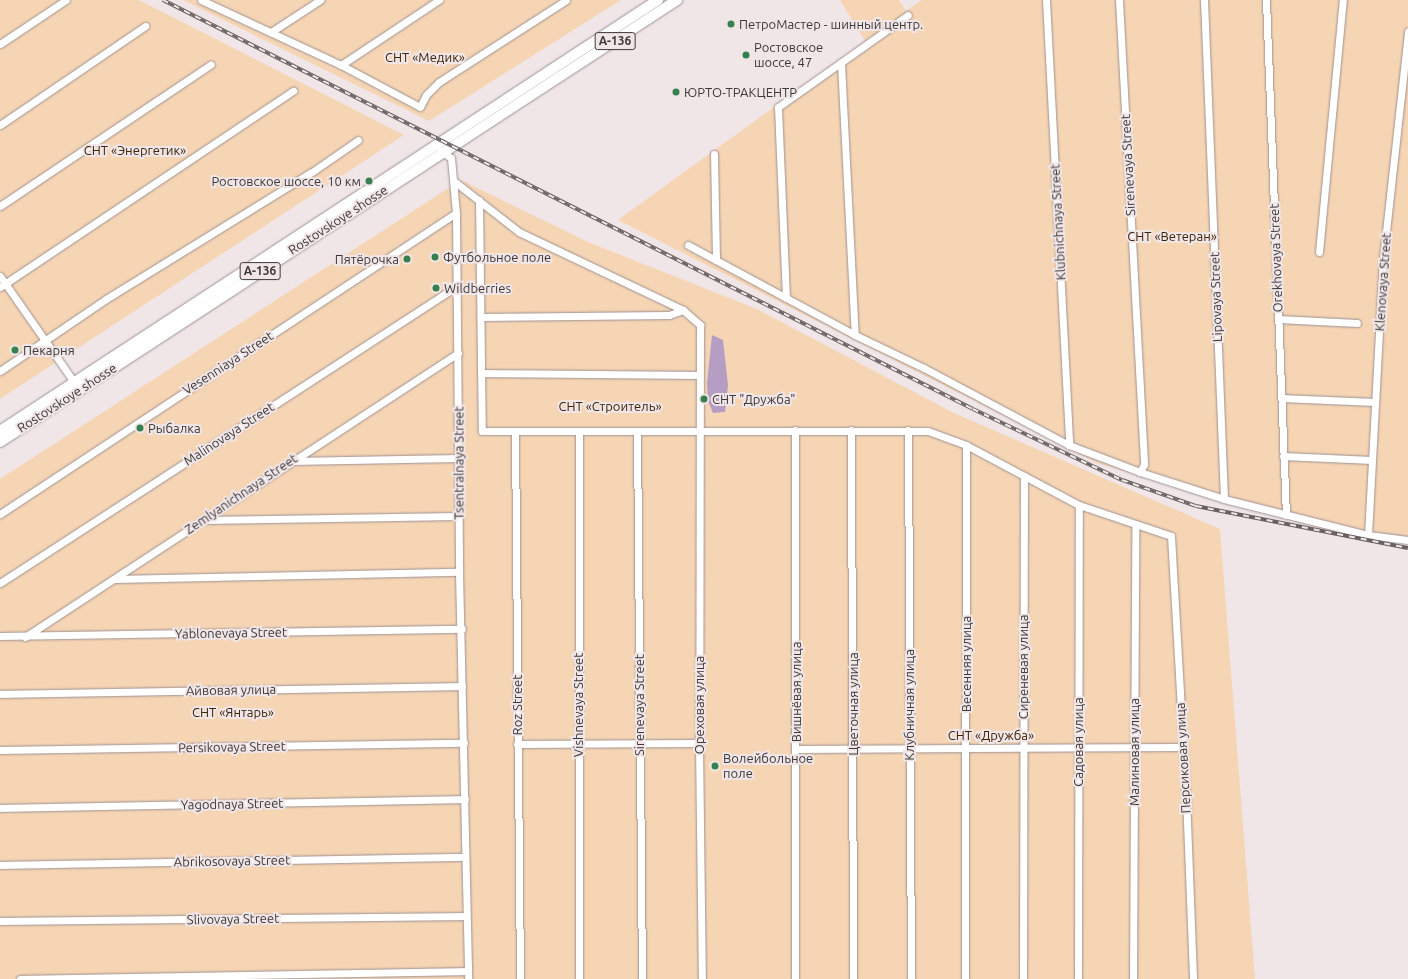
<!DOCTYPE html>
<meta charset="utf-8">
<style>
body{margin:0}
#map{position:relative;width:1408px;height:979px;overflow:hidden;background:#f1e6e7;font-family:Ubuntu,sans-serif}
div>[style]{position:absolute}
.green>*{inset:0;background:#f6d5b4}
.water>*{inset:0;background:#b59dc3}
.roads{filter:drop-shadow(0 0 1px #9d9293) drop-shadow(0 0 1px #9d9293)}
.minor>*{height:7px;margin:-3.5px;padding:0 3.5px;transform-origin:3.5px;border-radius:3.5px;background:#fff}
.highway>*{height:10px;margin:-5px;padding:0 5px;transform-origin:5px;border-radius:5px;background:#fff}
.rail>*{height:3.5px;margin-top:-1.75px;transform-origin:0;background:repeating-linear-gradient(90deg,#f1e6e7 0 6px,#676161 0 12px);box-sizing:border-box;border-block:1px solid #676161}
.dots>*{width:11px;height:11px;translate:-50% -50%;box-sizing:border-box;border:2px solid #f1e6e7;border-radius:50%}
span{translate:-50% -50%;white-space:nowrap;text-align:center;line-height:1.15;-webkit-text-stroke:4px #f1e6e7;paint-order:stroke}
.shield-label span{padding:1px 3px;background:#f1e6e7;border:1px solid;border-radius:3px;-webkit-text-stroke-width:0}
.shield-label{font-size:12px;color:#3d3939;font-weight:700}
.poi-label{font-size:13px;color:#3d3939}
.left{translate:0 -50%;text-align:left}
.right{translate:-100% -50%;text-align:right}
.park-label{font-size:13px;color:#3d2508}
.street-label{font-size:13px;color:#3d3939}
</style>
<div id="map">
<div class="green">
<div style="clip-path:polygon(0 0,139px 0,404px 135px,0 399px)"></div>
<div style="clip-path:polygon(183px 0,621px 0,429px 121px)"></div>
<div style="clip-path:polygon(840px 0,899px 0,906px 11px,922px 0,1408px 0,1408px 543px,1329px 531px,1097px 463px,618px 220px,865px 41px)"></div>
<div style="clip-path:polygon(461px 180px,588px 242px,757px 309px,952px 412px,1220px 529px,1255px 979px,0 979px,0 479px)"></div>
</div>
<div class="water">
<div style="clip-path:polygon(712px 335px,723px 340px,728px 385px,725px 412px,713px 413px,708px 401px,707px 383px)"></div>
</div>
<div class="roads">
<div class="minor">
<div style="left:201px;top:0;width:154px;rotate:24.9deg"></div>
<div style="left:341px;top:65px;width:89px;rotate:28deg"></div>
<div style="left:420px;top:107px;width:13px;rotate:-63deg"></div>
<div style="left:426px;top:95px;width:18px;rotate:-45deg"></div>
<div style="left:439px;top:82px;width:151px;rotate:-32.8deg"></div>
<div style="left:1046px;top:0;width:446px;rotate:87deg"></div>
<div style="left:1119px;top:0;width:465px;rotate:86.9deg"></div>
<div style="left:1144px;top:464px;width:9px;rotate:117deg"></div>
<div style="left:1204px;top:0;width:499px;rotate:87.7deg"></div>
<div style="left:1266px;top:0;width:515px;rotate:87.78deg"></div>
<div style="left:271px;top:32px;width:59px;rotate:-33.1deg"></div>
<div style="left:0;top:44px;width:79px;rotate:-33.7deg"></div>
<div style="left:841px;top:63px;width:272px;rotate:87.1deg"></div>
<div style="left:341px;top:65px;width:118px;rotate:-33.6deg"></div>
<div style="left:0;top:125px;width:176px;rotate:-34.3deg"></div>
<div style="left:441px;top:151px;width:12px;rotate:35deg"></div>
<div style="left:451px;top:158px;width:55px;rotate:84.8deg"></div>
<div style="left:456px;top:213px;width:359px;rotate:89.5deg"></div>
<div style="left:459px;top:572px;width:407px;rotate:88.7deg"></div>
<div style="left:714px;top:154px;width:106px;rotate:88.9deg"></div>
<div style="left:455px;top:182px;width:81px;rotate:38deg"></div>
<div style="left:519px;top:232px;width:182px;rotate:25.4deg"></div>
<div style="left:683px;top:310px;width:23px;rotate:41deg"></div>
<div style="left:700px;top:325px;width:418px;rotate:90.1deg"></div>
<div style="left:699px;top:743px;width:236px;rotate:89.3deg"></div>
<div style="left:479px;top:200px;width:231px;rotate:89.3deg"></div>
<div style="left:482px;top:431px;width:446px"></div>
<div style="left:928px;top:431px;width:40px;rotate:20.2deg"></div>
<div style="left:966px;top:445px;width:128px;rotate:28deg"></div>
<div style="left:1079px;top:505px;width:97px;rotate:18.6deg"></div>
<div style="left:1171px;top:536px;width:259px;rotate:86.7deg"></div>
<div style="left:1186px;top:795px;width:184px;rotate:87.8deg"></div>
<div style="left:0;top:206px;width:254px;rotate:-33.9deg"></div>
<div style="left:688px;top:245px;width:190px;rotate:28.3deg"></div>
<div style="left:855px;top:335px;width:76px;rotate:25.6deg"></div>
<div style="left:924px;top:368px;width:164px;rotate:28deg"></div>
<div style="left:1069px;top:445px;width:76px;rotate:20.8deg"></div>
<div style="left:1140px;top:472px;width:88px;rotate:17.8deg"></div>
<div style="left:1224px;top:499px;width:148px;rotate:14deg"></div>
<div style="left:1368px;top:535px;width:40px;rotate:7.1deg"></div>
<div style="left:1319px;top:252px;width:253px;rotate:-84.6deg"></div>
<div style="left:0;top:276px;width:133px;rotate:55.1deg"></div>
<div style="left:0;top:287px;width:353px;rotate:-33.8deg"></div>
<div style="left:786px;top:298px;width:191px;rotate:-92.4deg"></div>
<div style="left:778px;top:107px;width:159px;rotate:-35.3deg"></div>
<div style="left:481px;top:317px;width:188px;rotate:-0.6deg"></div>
<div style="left:669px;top:315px;width:15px;rotate:-20deg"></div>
<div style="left:1278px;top:319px;width:79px;rotate:2.9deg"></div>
<div style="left:0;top:371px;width:128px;rotate:-34.2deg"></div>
<div style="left:106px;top:299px;width:242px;rotate:-31.7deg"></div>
<div style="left:312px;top:172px;width:56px;rotate:-34.8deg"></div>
<div style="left:481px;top:373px;width:218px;rotate:0.5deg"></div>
<div style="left:1281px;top:398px;width:94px;rotate:2.4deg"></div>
<div style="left:795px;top:430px;width:549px;rotate:90deg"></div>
<div style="left:851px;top:430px;width:549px;rotate:89.79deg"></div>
<div style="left:908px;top:430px;width:549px;rotate:89.69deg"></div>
<div style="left:515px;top:431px;width:548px;rotate:89.48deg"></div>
<div style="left:637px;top:431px;width:548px;rotate:89.48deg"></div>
<div style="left:1283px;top:456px;width:89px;rotate:2.6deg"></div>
<div style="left:291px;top:461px;width:168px;rotate:-1deg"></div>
<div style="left:0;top:514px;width:546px;rotate:-33.43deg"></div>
<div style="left:205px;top:520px;width:254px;rotate:-0.9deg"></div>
<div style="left:1368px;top:535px;width:276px;rotate:-86.9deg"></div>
<div style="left:1383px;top:259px;width:229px;rotate:-83.7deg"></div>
<div style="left:114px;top:579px;width:345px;rotate:-1.2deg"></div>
<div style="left:0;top:583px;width:545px;rotate:-33.02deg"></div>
<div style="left:0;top:636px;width:462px;rotate:-0.9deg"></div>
<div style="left:25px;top:637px;width:518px;rotate:-33.26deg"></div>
<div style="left:0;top:694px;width:462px;rotate:-1deg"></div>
<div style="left:517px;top:744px;width:182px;rotate:-0.3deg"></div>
<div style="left:796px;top:749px;width:386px;rotate:-0.3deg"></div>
<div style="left:0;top:750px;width:464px;rotate:-0.9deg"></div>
<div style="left:0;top:808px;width:465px;rotate:-1.1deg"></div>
<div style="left:0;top:865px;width:465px;rotate:-1deg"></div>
<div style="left:0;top:921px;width:466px;rotate:-0.6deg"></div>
<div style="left:20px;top:979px;width:448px;rotate:-1deg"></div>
<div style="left:579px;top:979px;width:548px;rotate:-90deg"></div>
<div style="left:965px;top:979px;width:534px;rotate:-89.89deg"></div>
<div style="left:1023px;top:979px;width:503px;rotate:-89.89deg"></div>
<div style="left:1078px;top:979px;width:474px;rotate:-89.9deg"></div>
<div style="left:1133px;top:979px;width:455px;rotate:-89.7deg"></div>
</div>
<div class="highway">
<div style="left:0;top:431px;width:787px;rotate:-33.23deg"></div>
<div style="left:0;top:442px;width:809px;rotate:-33.14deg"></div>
</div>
</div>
<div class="rail">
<div style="left:163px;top:0;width:907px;rotate:26.79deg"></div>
<div style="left:973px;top:409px;width:165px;rotate:25.5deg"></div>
<div style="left:1122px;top:480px;width:78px;rotate:19.4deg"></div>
<div style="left:1196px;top:506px;width:216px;rotate:11.2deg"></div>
</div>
<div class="dots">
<div style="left:731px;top:24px;background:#35804e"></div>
<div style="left:746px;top:55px;background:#35804e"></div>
<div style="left:676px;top:92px;background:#35804e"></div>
<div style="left:369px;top:181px;background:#35804e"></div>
<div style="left:435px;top:257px;background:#35804e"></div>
<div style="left:407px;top:259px;background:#35804e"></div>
<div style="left:436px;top:288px;background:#35804e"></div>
<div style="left:15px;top:350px;background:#35804e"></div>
<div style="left:704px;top:399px;background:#35804e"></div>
<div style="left:140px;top:428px;background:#35804e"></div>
<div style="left:715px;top:766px;background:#35804e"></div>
</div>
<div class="shield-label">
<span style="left:615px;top:41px">А-136</span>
<span style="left:260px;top:271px">А-136</span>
</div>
<div class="poi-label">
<span class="left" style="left:739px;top:24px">ПетроМастер - шинный центр.</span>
<span class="left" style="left:754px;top:55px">Ростовское<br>шоссе, 47</span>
<span class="left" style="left:684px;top:92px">ЮРТО-ТРАКЦЕНТР</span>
<span class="right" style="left:361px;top:181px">Ростовское шоссе, 10 км</span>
<span class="left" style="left:443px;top:257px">Футбольное поле</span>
<span class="right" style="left:399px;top:259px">Пятёрочка</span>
<span class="left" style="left:444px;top:288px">Wildberries</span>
<span class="left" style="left:23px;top:350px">Пекарня</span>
<span class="left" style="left:712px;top:399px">СНТ "Дружба"</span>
<span class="left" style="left:148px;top:428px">Рыбалка</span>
<span class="left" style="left:723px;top:766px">Волейбольное<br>поле</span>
</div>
<div class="park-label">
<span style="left:425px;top:57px">СНТ «Медик»</span>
<span style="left:135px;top:150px">СНТ «Энергетик»</span>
<span style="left:1172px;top:236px">СНТ «Ветеран»</span>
<span style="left:610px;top:406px">СНТ «Строитель»</span>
<span style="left:233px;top:712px">СНТ «Янтарь»</span>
<span style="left:991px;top:735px">СНТ «Дружба»</span>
</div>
<div class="street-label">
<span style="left:1128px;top:165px;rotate:-93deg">Sirenevaya Street</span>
<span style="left:338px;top:220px;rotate:-33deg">Rostovskoye shosse</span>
<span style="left:1058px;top:222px;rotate:-93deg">Klubnichnaya Street</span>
<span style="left:1276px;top:258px;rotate:-92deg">Orekhovaya Street</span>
<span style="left:1383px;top:282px;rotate:-86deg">Klenovaya Street</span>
<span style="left:1216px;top:297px;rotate:-92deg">Lipovaya Street</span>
<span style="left:228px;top:363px;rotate:-33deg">Vesenniaya Street</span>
<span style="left:67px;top:398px;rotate:-33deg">Rostovskoye shosse</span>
<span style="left:229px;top:434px;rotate:-33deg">Malinovaya Street</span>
<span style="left:459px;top:463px;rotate:-90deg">Tsentralnaya Street</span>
<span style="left:241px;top:494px;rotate:-34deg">Zemlyanichnaya Street</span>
<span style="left:231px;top:633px;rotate:-1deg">Yablonevaya Street</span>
<span style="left:966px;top:664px;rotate:-90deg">Весенняя улица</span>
<span style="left:1023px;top:667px;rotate:-90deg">Сиреневая улица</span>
<span style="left:231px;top:690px;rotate:-1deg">Айвовая улица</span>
<span style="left:796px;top:692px;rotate:-90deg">Вишнёвая улица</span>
<span style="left:853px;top:704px;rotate:-90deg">Цветочная улица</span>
<span style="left:517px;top:705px;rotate:-90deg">Roz Street</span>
<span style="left:578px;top:705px;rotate:-90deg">Vishnevaya Street</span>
<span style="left:639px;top:705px;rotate:-90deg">Sirenevaya Street</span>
<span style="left:699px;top:705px;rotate:-90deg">Ореховая улица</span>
<span style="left:909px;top:705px;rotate:-90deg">Клубничная улица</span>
<span style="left:1078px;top:742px;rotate:-90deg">Садовая улица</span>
<span style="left:232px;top:747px;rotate:-1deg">Persikovaya Street</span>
<span style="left:1134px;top:752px;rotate:-90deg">Малиновая улица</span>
<span style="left:1183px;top:758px;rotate:-93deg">Персиковая улица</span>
<span style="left:232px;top:804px;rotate:-1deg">Yagodnaya Street</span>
<span style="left:232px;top:861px;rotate:-1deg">Abrikosovaya Street</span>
<span style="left:233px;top:919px;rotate:-1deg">Slivovaya Street</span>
</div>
</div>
